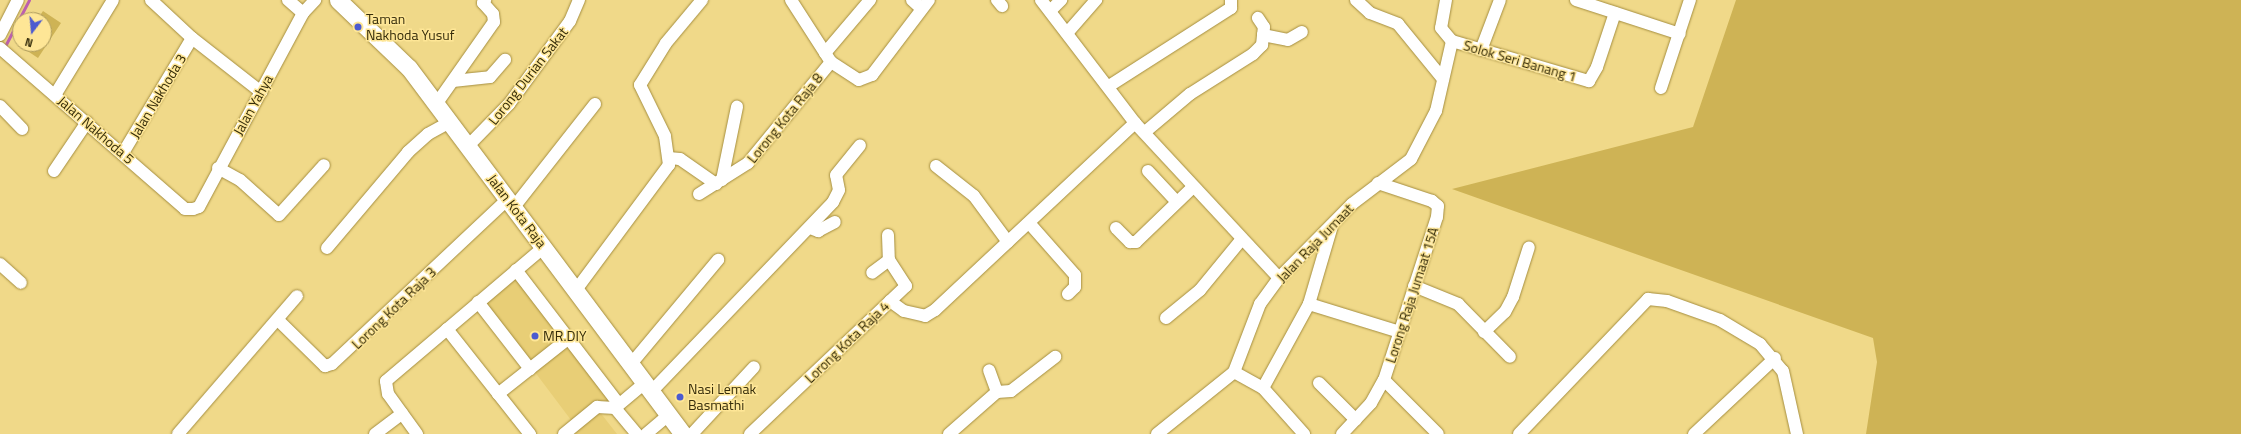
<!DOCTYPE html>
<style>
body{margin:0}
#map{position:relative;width:2241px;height:434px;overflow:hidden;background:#f0d989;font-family:"Titillium Web",sans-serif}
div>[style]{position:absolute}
.built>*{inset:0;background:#e8ce76}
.green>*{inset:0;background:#ceb355}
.stream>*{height:3px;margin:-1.5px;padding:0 1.5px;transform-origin:1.5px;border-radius:1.5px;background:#bc5fae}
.roads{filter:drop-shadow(0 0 1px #a58e40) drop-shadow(0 0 1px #a58e40)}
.street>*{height:12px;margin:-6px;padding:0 6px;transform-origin:6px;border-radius:6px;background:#fff}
.secondary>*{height:17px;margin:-8.5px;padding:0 8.5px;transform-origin:8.5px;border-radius:8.5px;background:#fff}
.dots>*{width:11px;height:11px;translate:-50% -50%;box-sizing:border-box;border:2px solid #fee696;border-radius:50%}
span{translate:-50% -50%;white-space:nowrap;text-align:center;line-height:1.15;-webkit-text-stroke:3px #fee696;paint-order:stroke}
.poi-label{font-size:14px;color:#352c0a}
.left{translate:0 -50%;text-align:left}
.street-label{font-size:14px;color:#352c0a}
.north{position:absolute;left:12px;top:12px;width:40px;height:40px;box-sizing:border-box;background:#fee696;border:1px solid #ae9c5e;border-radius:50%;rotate:196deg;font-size:11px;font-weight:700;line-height:16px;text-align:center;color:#352c0a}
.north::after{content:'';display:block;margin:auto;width:14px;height:18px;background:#4c5bd0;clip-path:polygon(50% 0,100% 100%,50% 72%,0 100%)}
</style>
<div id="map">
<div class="built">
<div style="clip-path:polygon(516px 275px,612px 401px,599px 411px,617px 434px,570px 434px,577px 428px,483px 303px)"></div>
</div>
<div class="green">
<div style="clip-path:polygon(1736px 0,2241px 0,2241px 434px,1866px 434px,1877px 362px,1873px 338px,1452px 189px,1693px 127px)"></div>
<div style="clip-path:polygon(43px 11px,61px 23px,38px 58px,20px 46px,44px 44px,44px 20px,37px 20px)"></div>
</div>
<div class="stream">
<div style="left:4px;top:48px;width:54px;rotate:-62.5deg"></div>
</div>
<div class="roads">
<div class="street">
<div style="left:151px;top:0;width:56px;rotate:42.8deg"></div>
<div style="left:192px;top:38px;width:88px;rotate:38deg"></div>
<div style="left:288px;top:0;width:20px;rotate:41deg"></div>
<div style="left:791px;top:0;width:74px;rotate:57.2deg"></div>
<div style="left:831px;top:62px;width:33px;rotate:33deg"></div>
<div style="left:859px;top:80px;width:14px;rotate:-21deg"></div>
<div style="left:872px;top:75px;width:94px;rotate:-52.8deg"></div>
<div style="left:912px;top:0;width:13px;rotate:42deg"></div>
<div style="left:997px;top:0;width:8px;rotate:50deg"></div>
<div style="left:1041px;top:0;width:155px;rotate:52.6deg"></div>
<div style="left:1135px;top:123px;width:212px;rotate:47.1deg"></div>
<div style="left:1356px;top:0;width:19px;rotate:43deg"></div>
<div style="left:1370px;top:13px;width:30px;rotate:21deg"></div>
<div style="left:1398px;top:24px;width:71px;rotate:50.7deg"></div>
<div style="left:1446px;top:0;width:28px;rotate:100deg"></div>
<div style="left:1441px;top:28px;width:17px;rotate:50deg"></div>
<div style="left:1452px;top:41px;width:143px;rotate:16.3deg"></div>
<div style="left:1589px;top:81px;width:16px;rotate:-60deg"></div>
<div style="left:1597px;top:67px;width:57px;rotate:-71.6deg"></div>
<div style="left:1576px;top:0;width:109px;rotate:18.1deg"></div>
<div style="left:1050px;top:11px;width:16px;rotate:-45deg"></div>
<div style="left:1068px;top:32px;width:43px;rotate:-48.8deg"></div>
<div style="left:0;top:35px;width:39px;rotate:-63deg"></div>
<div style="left:1263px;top:35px;width:25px;rotate:11deg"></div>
<div style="left:1288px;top:40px;width:16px;rotate:-30deg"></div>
<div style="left:0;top:48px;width:245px;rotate:41deg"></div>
<div style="left:185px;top:209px;width:8px"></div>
<div style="left:193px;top:209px;width:6px;rotate:-18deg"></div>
<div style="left:199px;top:207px;width:220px;rotate:-61.8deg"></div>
<div style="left:303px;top:13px;width:18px;rotate:-47deg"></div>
<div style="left:1481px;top:50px;width:53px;rotate:-69.2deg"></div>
<div style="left:825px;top:53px;width:70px;rotate:-49.7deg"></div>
<div style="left:453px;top:81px;width:37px;rotate:-6deg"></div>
<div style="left:490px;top:77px;width:23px;rotate:-49deg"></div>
<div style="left:1109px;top:86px;width:145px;rotate:-32.6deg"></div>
<div style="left:1231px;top:8px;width:8px;rotate:-90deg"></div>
<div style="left:1661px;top:88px;width:93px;rotate:-71.8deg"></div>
<div style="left:55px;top:95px;width:111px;rotate:-58.6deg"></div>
<div style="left:437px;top:103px;width:99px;rotate:-54.9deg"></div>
<div style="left:494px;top:22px;width:8px;rotate:-97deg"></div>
<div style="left:493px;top:14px;width:15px;rotate:-132deg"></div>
<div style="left:483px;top:3px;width:4px;rotate:-56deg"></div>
<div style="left:0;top:106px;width:32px;rotate:46deg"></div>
<div style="left:1145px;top:132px;width:59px;rotate:-40.2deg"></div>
<div style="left:1190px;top:94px;width:75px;rotate:-32.4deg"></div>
<div style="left:1253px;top:54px;width:13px;rotate:-45deg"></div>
<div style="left:1262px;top:45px;width:10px;rotate:-84deg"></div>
<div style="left:1263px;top:35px;width:8px;rotate:-83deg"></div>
<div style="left:1264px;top:27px;width:11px;rotate:-124deg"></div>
<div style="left:468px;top:146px;width:59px;rotate:-45.7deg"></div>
<div style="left:509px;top:104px;width:103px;rotate:-53.7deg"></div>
<div style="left:570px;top:21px;width:23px;rotate:-67deg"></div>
<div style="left:123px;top:153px;width:134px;rotate:-59deg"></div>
<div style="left:669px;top:158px;width:11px;rotate:5deg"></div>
<div style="left:680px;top:159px;width:44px;rotate:34.8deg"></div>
<div style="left:936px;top:166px;width:48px;rotate:38.3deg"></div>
<div style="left:974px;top:196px;width:57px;rotate:53.5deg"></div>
<div style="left:218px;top:168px;width:25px;rotate:29deg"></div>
<div style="left:240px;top:180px;width:52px;rotate:41.9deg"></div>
<div style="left:279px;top:215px;width:67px;rotate:-48deg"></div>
<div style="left:54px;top:171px;width:59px;rotate:-56deg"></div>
<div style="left:1148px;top:171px;width:41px;rotate:47deg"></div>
<div style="left:722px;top:180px;width:75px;rotate:-78.4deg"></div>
<div style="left:699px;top:194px;width:58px;rotate:-32.3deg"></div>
<div style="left:748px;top:163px;width:131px;rotate:-50.6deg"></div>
<div style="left:514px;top:207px;width:131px;rotate:-51.8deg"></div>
<div style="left:1030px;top:224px;width:68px;rotate:48.6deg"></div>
<div style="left:1075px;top:275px;width:12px;rotate:90deg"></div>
<div style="left:1075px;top:287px;width:10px;rotate:135deg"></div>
<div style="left:810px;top:228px;width:9px;rotate:21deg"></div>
<div style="left:818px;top:231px;width:19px;rotate:-28deg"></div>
<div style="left:1116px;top:228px;width:20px;rotate:45deg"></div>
<div style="left:1130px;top:242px;width:6px"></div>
<div style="left:1136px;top:242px;width:78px;rotate:-44deg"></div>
<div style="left:888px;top:235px;width:25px;rotate:88deg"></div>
<div style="left:327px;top:248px;width:126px;rotate:-49.8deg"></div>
<div style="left:408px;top:152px;width:27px;rotate:-42deg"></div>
<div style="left:428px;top:134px;width:25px;rotate:-29deg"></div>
<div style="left:0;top:264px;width:28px;rotate:42deg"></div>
<div style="left:516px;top:270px;width:168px;rotate:52.5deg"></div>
<div style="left:1414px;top:286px;width:48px;rotate:22.2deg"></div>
<div style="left:1458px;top:304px;width:74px;rotate:45.5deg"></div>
<div style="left:576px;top:290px;width:156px;rotate:-53.4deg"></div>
<div style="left:669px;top:165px;width:29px;rotate:-98deg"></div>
<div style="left:665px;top:136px;width:57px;rotate:-116.1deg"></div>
<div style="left:640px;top:85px;width:49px;rotate:-58.2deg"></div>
<div style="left:666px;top:43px;width:56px;rotate:-50.1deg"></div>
<div style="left:890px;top:301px;width:17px;rotate:36deg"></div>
<div style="left:904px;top:311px;width:22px;rotate:13deg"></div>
<div style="left:925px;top:316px;width:12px;rotate:-31deg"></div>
<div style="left:935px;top:310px;width:274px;rotate:-43.1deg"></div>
<div style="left:478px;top:302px;width:85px;rotate:52.2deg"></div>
<div style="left:1309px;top:304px;width:95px;rotate:17.1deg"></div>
<div style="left:1166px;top:318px;width:44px;rotate:-39.5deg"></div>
<div style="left:1200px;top:290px;width:65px;rotate:-50.6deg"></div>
<div style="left:278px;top:320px;width:66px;rotate:44.4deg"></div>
<div style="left:325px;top:366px;width:7px;rotate:-16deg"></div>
<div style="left:332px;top:364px;width:241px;rotate:-43.2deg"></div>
<div style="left:447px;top:329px;width:134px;rotate:51.7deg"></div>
<div style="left:1484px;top:332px;width:29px;rotate:-44deg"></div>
<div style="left:1505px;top:312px;width:17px;rotate:-62deg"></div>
<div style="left:1513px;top:297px;width:52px;rotate:-72.3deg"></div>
<div style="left:631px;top:364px;width:136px;rotate:-50.1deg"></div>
<div style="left:1234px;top:372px;width:33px;rotate:29deg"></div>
<div style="left:1263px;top:388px;width:62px;rotate:48.3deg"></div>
<div style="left:1384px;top:380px;width:76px;rotate:45deg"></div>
<div style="left:1319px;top:383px;width:52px;rotate:45deg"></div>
<div style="left:1263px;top:388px;width:96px;rotate:-61.3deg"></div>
<div style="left:1309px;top:304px;width:81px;rotate:-73.6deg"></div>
<div style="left:651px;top:392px;width:263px;rotate:-46.2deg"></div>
<div style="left:833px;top:202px;width:13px;rotate:-63deg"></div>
<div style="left:839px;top:190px;width:15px;rotate:-101deg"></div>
<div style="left:836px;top:175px;width:38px;rotate:-51deg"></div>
<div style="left:997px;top:392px;width:14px;rotate:-4deg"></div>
<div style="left:1011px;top:391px;width:56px;rotate:-37.7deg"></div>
<div style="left:498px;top:394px;width:90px;rotate:-38.3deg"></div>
<div style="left:615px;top:408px;width:39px;rotate:-40deg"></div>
<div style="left:615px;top:408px;width:34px;rotate:50deg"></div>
<div style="left:178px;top:434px;width:182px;rotate:-49.2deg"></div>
<div style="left:375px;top:434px;width:34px;rotate:-37deg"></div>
<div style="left:417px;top:434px;width:49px;rotate:-125.9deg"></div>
<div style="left:388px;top:394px;width:13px;rotate:-99deg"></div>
<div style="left:386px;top:381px;width:207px;rotate:-40.3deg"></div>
<div style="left:564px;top:434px;width:43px;rotate:-39.3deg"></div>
<div style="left:597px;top:407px;width:18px;rotate:3deg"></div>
<div style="left:646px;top:434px;width:30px;rotate:-40deg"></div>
<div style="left:692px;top:434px;width:91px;rotate:-47.2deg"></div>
<div style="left:750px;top:434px;width:215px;rotate:-43.5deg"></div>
<div style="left:906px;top:286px;width:31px;rotate:-123deg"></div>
<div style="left:889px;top:260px;width:21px;rotate:143deg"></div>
<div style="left:949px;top:434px;width:64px;rotate:-41.2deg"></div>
<div style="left:997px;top:392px;width:23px;rotate:-110deg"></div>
<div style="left:1157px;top:434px;width:99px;rotate:-38.8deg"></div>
<div style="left:1234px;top:372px;width:73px;rotate:-69.1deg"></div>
<div style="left:1260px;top:304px;width:32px;rotate:-54deg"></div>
<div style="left:1279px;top:278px;width:104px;rotate:-45.4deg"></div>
<div style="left:1352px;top:204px;width:74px;rotate:-37.3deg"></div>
<div style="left:1411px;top:159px;width:54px;rotate:-62.5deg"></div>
<div style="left:1436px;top:111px;width:72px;rotate:-77.1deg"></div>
<div style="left:1342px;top:434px;width:42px;rotate:-46.9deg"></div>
<div style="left:1371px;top:403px;width:26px;rotate:-61deg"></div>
<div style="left:1384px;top:380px;width:171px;rotate:-72deg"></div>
<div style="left:1437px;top:217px;width:11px;rotate:-85deg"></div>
<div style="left:1438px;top:206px;width:8px;rotate:-140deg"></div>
<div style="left:1432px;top:201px;width:57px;rotate:-161.6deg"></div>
<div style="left:1519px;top:434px;width:187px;rotate:-46.3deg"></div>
<div style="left:1648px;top:299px;width:19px;rotate:6deg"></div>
<div style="left:1667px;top:301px;width:56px;rotate:19.7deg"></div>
<div style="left:1720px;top:320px;width:47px;rotate:31deg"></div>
<div style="left:1760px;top:344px;width:35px;rotate:50deg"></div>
<div style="left:1783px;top:371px;width:65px;rotate:77.5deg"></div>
<div style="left:1694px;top:434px;width:111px;rotate:-43.2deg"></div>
</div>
<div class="secondary">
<div style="left:338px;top:0;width:98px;rotate:43.8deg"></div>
<div style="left:409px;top:68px;width:457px;rotate:53.2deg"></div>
</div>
</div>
<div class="dots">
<div style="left:358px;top:27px;background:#4c5bd0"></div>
<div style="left:535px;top:336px;background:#4c5bd0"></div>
<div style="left:680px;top:397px;background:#4c5bd0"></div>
</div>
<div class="poi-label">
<span class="left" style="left:366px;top:27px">Taman<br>Nakhoda Yusuf</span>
<span class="left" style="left:543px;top:336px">MR.DIY</span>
<span class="left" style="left:688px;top:397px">Nasi Lemak<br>Basmathi</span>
</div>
<div class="street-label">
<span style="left:1520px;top:61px;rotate:16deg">Solok Seri Banang 1</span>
<span style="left:528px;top:76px;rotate:-52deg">Lorong Durian Sakat</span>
<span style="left:158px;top:96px;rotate:-59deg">Jalan Nakhoda 3</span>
<span style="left:253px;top:105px;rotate:-61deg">Jalan Yahya</span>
<span style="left:785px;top:118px;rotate:-51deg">Lorong Kota Raja 8</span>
<span style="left:96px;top:130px;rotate:41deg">Jalan Nakhoda 5</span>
<span style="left:517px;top:211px;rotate:53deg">Jalan Kota Raja</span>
<span style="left:1315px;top:243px;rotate:-46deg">Jalan Raja Jumaat</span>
<span style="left:1412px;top:295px;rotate:-72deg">Lorong Raja Jumaat 15A</span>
<span style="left:394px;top:308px;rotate:-44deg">Lorong Kota Raja 3</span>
<span style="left:847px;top:342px;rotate:-44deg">Lorong Kota Raja 4</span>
</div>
<div class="north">N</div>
</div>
